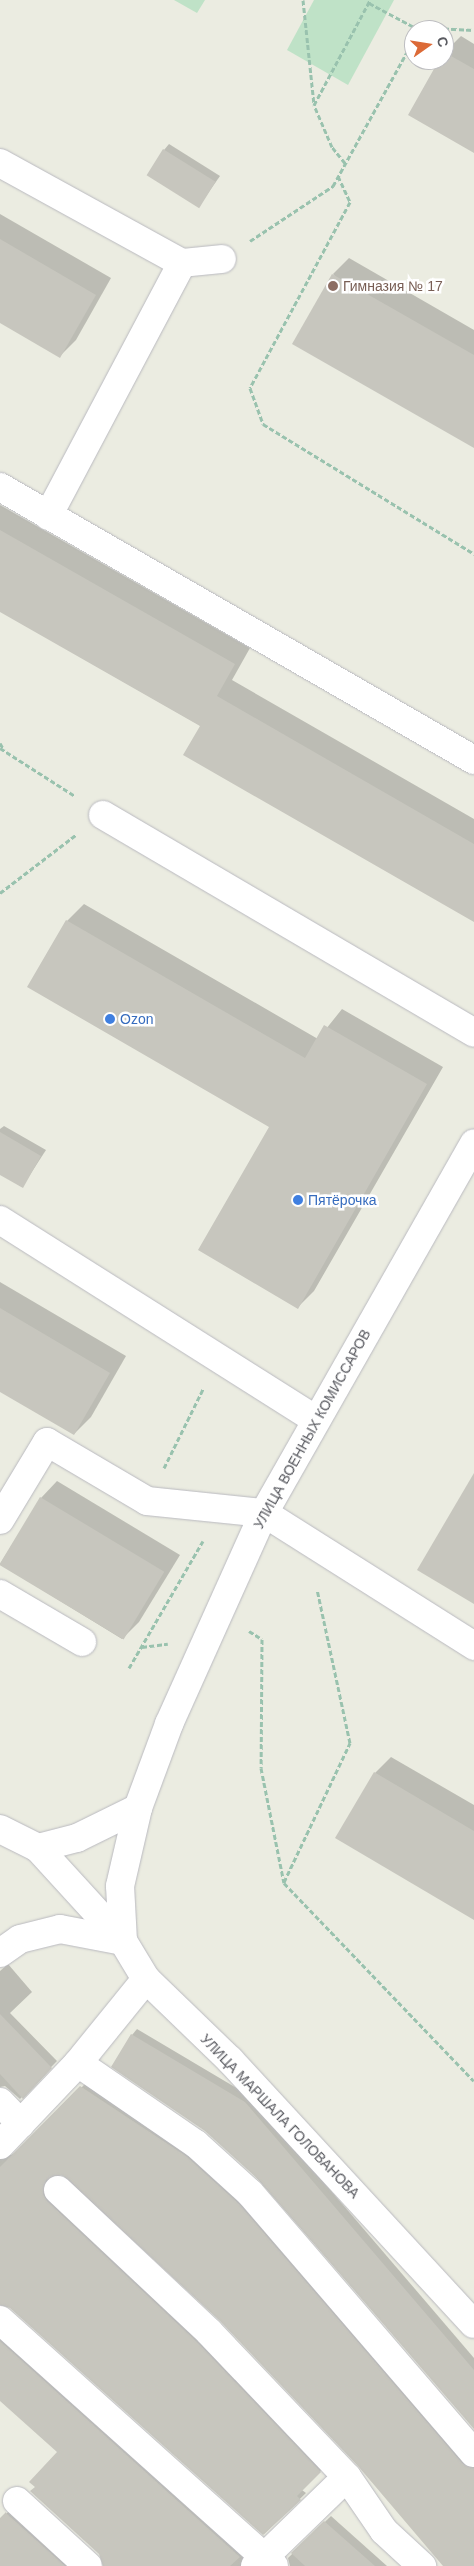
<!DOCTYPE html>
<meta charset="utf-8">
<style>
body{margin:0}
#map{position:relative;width:474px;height:2566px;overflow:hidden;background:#ebece1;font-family:Helvetica,sans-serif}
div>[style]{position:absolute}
.green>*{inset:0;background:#bfe2c7}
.shadow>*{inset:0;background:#0003}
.building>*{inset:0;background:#c7c6be;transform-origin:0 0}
.path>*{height:3px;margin-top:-1.5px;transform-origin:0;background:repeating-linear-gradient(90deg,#99c2ae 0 5px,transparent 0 7.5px)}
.roads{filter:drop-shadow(0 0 1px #b9b9bf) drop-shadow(0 0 1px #b9b9bf)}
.minor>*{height:28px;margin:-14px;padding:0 14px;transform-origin:14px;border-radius:14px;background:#fff}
.dots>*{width:14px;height:14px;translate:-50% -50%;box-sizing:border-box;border:2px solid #fff;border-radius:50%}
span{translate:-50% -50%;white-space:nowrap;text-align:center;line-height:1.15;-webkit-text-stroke:5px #fff;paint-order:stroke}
.education-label{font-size:14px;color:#785e54}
.left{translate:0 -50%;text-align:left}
.shop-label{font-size:14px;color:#366cbe}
.street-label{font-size:14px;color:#5a5b61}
.north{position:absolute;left:404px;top:20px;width:50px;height:50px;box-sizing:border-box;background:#fff;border:1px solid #bdbdc0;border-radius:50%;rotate:77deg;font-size:14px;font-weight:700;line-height:20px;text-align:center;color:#5a5b61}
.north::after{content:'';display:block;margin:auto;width:18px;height:22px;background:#dc6a37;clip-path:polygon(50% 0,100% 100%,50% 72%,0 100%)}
</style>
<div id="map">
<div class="green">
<div style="clip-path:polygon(174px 0,205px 0,197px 13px)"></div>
<div style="clip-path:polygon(314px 0,394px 0,348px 85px,287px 50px)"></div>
</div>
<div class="shadow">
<div style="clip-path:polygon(461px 36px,474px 44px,474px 151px,441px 60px,444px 60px,445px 52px)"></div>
<div style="clip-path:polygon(169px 144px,220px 176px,199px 206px,164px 150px)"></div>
<div style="clip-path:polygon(0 214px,111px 278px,76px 340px,60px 356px,0 321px)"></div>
<div style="clip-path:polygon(349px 258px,474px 330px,474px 447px,333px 274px)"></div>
<div style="clip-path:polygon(0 505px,250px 648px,232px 680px,474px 819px,474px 920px,201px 726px,0 611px)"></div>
<div style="clip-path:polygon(84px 904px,318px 1039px,342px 1009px,443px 1067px,314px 1291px,298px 1307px,271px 1126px,29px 987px,67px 921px)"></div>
<div style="clip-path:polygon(4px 1126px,46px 1150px,22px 1187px,0 1173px,0 1129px)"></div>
<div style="clip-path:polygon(0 1282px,126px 1356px,91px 1417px,74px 1434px,0 1391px)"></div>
<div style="clip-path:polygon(57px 1481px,180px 1555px,139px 1622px,122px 1639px,0 1564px,41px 1498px)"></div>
<div style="clip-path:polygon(391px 1757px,474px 1805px,474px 1919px,375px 1773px)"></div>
<div style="clip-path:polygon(8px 1964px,32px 1992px,10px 2013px,57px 2061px,20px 2099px,5px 2086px,0 2087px,0 1971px)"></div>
<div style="clip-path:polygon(137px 2029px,250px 2096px,474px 2358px,474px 2427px,132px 2035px)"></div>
<div style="clip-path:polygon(87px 2082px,102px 2089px,244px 2198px,474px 2460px,474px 2566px,446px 2566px,359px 2465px,221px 2320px,69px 2177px,54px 2174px,48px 2188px,325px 2466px,302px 2490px,306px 2493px,264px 2534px,11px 2307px,0 2305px,0 2152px,11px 2155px,18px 2151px)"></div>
<div style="clip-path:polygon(0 2330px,247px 2552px,247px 2566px,129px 2566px,100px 2554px,36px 2486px,59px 2452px,0 2399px)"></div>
<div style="clip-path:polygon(13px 2508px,78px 2566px,0 2566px,0 2519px)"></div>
<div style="clip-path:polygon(331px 2516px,387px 2566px,290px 2566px,288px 2558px)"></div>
</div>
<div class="building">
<div style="clip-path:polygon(444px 52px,474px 69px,474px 153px,408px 115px,439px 60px,444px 60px)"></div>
<div style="left:163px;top:149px;width:62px;height:31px;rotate:32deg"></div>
<div style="clip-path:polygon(0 239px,96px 295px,60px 358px,0 323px)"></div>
<div style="clip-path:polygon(332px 274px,474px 355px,474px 448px,292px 344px)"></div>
<div style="clip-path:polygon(0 530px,235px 664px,217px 696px,474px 844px,474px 922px,183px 755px,200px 726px,0 612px)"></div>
<div style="clip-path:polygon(66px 920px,305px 1058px,324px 1025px,427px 1084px,298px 1309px,198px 1250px,269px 1127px,27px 987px)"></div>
<div style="clip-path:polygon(0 1132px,41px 1156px,23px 1188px,0 1175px)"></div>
<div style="clip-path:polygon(0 1308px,110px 1373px,74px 1435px,0 1392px)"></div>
<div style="clip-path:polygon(474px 1473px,474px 1604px,417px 1570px)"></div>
<div style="left:40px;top:1497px;width:145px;height:79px;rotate:31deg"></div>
<div style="clip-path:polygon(374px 1772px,474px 1831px,474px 1920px,335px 1838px)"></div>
<div style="clip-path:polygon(0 2014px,52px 2068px,23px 2099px,0 2074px)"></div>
<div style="clip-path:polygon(131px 2034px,245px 2102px,474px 2370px,474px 2429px,260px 2181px,205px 2131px,111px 2067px)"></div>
<div style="clip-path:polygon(80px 2086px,186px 2156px,239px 2204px,462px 2463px,474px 2468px,474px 2566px,443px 2566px,358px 2466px,220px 2321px,62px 2175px,46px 2180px,43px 2194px,47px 2201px,198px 2343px,321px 2472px,297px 2496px,301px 2500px,263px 2535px,10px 2308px,0 2305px,0 2167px)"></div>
<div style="clip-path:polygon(0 2341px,240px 2557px,230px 2566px,103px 2566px,99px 2554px,30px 2491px,35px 2487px,29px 2482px,57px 2452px,0 2401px)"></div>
<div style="clip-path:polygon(6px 2512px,6px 2513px,65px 2566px,0 2566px,0 2518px)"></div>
<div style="clip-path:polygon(324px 2521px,375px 2566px,305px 2566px,291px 2553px)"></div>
</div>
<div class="path">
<div style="left:303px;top:0;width:105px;rotate:84deg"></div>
<div style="left:369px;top:3px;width:51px;rotate:28.1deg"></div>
<div style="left:414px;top:27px;width:60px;rotate:2.9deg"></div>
<div style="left:345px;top:163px;width:21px;rotate:-129deg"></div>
<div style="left:332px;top:147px;width:46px;rotate:-113.2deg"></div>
<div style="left:314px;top:105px;width:119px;rotate:-61.9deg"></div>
<div style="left:338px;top:176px;width:29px;rotate:65deg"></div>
<div style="left:350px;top:202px;width:211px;rotate:118.3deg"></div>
<div style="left:250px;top:388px;width:38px;rotate:70deg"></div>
<div style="left:263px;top:424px;width:248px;rotate:31.6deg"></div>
<div style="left:250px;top:241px;width:100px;rotate:-33.5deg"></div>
<div style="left:333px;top:186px;width:168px;rotate:-61.1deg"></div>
<div style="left:0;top:743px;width:8px;rotate:60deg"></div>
<div style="left:0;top:748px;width:89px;rotate:32.6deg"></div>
<div style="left:0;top:893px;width:97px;rotate:-37.5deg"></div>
<div style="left:164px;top:1468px;width:88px;rotate:-63.7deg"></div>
<div style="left:249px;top:1631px;width:15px;rotate:32deg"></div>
<div style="left:262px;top:1639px;width:129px;rotate:90.4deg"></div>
<div style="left:261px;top:1768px;width:117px;rotate:78.7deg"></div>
<div style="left:284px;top:1883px;width:274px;rotate:46.2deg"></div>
<div style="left:142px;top:1647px;width:26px;rotate:-7deg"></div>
<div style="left:129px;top:1668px;width:147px;rotate:-59.8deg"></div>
<div style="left:284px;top:1882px;width:154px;rotate:-64.6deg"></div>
<div style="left:350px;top:1743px;width:157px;rotate:-102.1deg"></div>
</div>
<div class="roads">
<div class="minor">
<div style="left:0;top:163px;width:208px;rotate:28.8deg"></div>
<div style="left:182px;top:263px;width:286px;rotate:117.9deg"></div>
<div style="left:182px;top:263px;width:40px;rotate:-5.7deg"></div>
<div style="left:0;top:487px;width:547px;rotate:29.94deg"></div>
<div style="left:103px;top:815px;width:430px;rotate:30.4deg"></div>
<div style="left:0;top:1220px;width:373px;rotate:32.3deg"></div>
<div style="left:0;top:1520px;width:91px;rotate:-58.9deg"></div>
<div style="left:47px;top:1442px;width:116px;rotate:30.5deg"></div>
<div style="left:147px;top:1501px;width:118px;rotate:5.9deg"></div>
<div style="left:264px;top:1513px;width:249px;rotate:32.3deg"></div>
<div style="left:0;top:1594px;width:95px;rotate:30.3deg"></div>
<div style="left:0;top:1829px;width:42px;rotate:26.6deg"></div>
<div style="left:38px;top:1848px;width:126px;rotate:47.6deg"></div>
<div style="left:123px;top:1941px;width:44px;rotate:58.8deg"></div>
<div style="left:146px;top:1979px;width:117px;rotate:44deg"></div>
<div style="left:230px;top:2060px;width:359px;rotate:47.3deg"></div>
<div style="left:38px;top:1848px;width:40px;rotate:-14.4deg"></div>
<div style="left:77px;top:1838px;width:68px;rotate:-26.2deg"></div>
<div style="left:0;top:1953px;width:24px;rotate:-35deg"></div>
<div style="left:20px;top:1939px;width:41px;rotate:-14deg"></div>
<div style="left:60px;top:1929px;width:64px;rotate:10.8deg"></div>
<div style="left:123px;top:1941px;width:55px;rotate:-93.1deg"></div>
<div style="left:120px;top:1886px;width:80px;rotate:-77deg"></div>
<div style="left:138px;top:1808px;width:90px;rotate:-69.7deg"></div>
<div style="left:169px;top:1724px;width:231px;rotate:-65.8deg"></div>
<div style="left:264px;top:1513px;width:425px;rotate:-60.4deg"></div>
<div style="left:78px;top:2063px;width:143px;rotate:34.5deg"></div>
<div style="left:196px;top:2144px;width:73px;rotate:42.2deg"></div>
<div style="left:250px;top:2193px;width:343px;rotate:49.3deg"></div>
<div style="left:0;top:2102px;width:30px;rotate:46deg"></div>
<div style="left:0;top:2145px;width:113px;rotate:-46.4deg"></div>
<div style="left:78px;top:2063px;width:108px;rotate:-51deg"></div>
<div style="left:58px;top:2190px;width:207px;rotate:43.2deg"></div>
<div style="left:209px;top:2332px;width:200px;rotate:46.4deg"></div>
<div style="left:347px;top:2477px;width:65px;rotate:55.6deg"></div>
<div style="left:384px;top:2531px;width:52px;rotate:42.6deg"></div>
<div style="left:0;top:2320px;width:368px;rotate:41.9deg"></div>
<div style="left:17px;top:2501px;width:96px;rotate:42.5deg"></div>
<div style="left:255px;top:2566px;width:128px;rotate:-44.1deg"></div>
</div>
</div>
<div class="dots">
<div style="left:333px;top:286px;background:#8d6e63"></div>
<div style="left:110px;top:1019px;background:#3f7fe0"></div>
<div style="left:298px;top:1200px;background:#3f7fe0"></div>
</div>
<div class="education-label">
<span class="left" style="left:343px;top:286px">Гимназия № 17</span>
</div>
<div class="shop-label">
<span class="left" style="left:120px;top:1019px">Ozon</span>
<span class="left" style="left:308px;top:1200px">Пятёрочка</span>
</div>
<div class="street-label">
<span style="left:312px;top:1429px;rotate:-61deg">УЛИЦА ВОЕННЫХ КОМИССАРОВ</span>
<span style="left:280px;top:2116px;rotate:46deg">УЛИЦА МАРШАЛА ГОЛОВАНОВА</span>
</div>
<div class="north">С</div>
</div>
